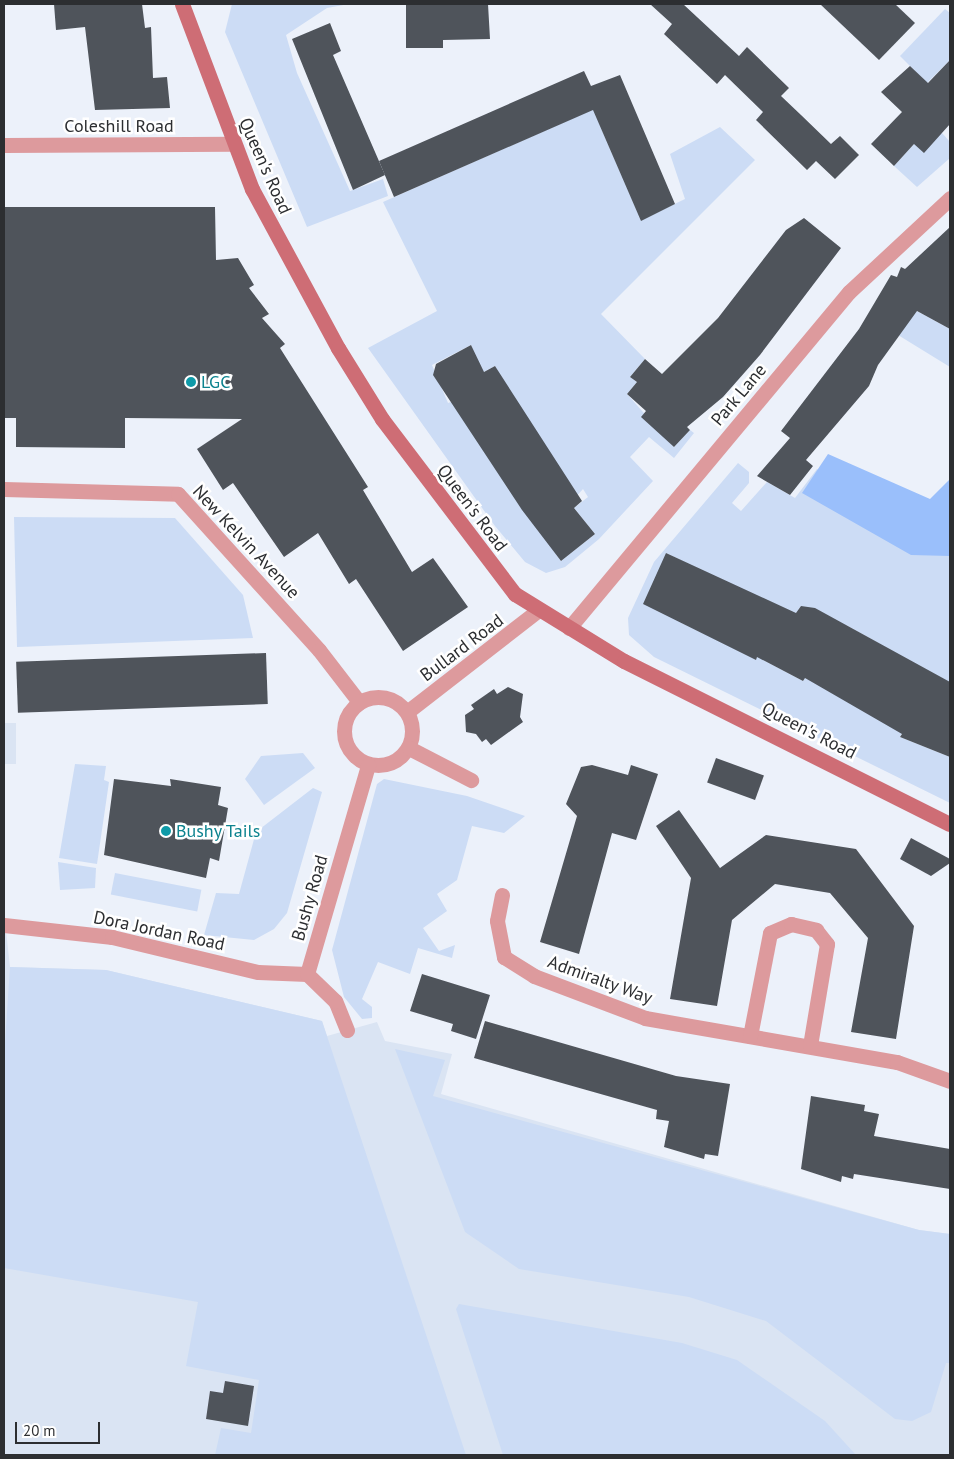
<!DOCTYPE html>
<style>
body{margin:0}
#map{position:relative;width:954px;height:1459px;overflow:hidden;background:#ecf1fa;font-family:"PT Sans",sans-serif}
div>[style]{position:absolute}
.built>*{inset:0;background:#dae4f3;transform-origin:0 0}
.green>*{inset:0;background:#ccdcf5;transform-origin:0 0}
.forest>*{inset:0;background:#9abffb}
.building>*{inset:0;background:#4f545b;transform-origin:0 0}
.street>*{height:15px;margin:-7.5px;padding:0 7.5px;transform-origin:7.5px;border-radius:7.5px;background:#dd9a9d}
.street>.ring{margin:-7.5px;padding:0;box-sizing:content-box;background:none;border:15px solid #dd9a9d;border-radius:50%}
.secondary>*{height:15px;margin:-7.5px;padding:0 7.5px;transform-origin:7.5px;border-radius:7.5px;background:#ce6d75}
.dots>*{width:14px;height:14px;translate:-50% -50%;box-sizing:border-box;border:2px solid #fff;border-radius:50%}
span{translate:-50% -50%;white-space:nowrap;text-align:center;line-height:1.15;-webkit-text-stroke:5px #fff;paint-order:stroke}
.street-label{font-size:18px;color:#2c2e31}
.culture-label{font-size:18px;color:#0d838f}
.left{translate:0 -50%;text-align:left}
.frame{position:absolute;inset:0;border:5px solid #2c2e31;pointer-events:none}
.scale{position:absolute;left:15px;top:1422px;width:85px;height:22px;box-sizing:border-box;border:2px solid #2c2e31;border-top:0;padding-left:6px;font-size:15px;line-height:18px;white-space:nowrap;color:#2c2e31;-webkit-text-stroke:4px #fff;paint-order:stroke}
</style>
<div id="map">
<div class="built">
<div style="left:4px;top:723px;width:12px;height:41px"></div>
<div style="clip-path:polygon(4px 913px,10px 967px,106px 970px,322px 1021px,327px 1036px,377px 1022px,385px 1041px,452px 1054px,441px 1094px,919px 1230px,950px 1234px,950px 1455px,4px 1455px)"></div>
</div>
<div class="green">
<div style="clip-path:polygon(232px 4px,349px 4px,327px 8px,286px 35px,297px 73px,350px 191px,383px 179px,388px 196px,307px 227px,225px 32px)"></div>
<div style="clip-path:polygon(945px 9px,950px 13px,950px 60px,927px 83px,900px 56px)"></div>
<div style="clip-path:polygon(evenodd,595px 101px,601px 128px,641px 220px,685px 199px,670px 154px,720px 127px,755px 160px,601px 314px,645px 359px,630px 377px,637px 382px,627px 394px,674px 447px,690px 430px,694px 433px,674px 458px,649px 437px,630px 457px,653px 481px,599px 539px,565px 567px,546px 573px,525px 562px,495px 526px,368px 348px,437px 311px,383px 202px,569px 120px,595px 101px,471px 345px,480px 374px,495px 366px,504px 383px,448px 403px,432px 365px,471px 345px,595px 101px,583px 489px,588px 497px,574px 508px,595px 534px,561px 561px,542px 534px,583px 489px)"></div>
<div style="clip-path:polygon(942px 133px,950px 142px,950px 158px,917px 187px,894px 166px,914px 144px)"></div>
<div style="clip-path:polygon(913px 309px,950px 329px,950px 367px,898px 335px)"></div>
<div style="clip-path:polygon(evenodd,738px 463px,749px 472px,749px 483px,732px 503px,741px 511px,767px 482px,795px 498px,817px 469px,950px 545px,950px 700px,938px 693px,933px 674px,900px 737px,950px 757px,950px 803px,654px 657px,629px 635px,628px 618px,654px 562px,738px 463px,666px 553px,725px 582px,700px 632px,682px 623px,666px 553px,738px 463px,801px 606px,830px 637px,803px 681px,765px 661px,801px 606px,738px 463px,846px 625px,880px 644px,813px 682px,846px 625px)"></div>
<div style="clip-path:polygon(14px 517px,175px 518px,243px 595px,253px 638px,17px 647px)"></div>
<div style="clip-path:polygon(303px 753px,315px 768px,264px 805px,245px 779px,261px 756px)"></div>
<div style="clip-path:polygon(75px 764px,106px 766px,104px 780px,109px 782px,97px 864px,59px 858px)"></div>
<div style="clip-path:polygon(384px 779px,467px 796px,525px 816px,504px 833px,472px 826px,457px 880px,437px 894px,447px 911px,423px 928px,439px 951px,455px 945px,452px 958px,418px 948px,410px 974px,378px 962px,362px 999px,372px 1007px,372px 1018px,362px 1019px,344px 997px,332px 950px,377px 784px)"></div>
<div style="clip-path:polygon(313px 788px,322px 792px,287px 913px,274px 929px,254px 940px,204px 935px,216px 893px,239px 894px,256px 832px)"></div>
<div style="clip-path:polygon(58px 862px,96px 868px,95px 888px,60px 890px)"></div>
<div style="left:115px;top:873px;width:88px;height:22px;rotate:11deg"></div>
<div style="clip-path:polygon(10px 967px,106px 970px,322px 1021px,466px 1455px,215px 1455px,221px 1428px,251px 1433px,259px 1380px,186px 1366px,198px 1302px,4px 1268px,4px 1058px)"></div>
<div style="clip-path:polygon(395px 1049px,445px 1060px,433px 1096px,919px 1230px,950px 1234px,950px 1363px,946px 1363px,931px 1412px,912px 1421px,895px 1419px,766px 1321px,689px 1297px,519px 1269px,465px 1232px)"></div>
<div style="clip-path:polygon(459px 1304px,682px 1343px,737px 1360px,825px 1421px,856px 1455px,503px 1455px,456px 1309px)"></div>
</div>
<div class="forest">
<div style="clip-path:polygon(828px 454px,930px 499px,950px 479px,950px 556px,911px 555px,802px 493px)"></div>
</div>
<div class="building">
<div style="clip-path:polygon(54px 4px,142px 4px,145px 28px,151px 27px,153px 78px,167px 77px,170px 108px,95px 110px,85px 27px,56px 30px)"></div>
<div style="clip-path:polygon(406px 4px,488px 4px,490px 39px,443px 40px,443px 48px,406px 48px)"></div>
<div style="clip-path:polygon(650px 4px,683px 4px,739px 56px,747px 47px,789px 88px,781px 96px,801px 115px,831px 144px,840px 136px,859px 155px,835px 179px,816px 161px,807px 170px,756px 120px,763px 112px,725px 75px,717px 84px,664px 34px,672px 24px)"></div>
<div style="clip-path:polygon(820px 4px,895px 4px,915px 23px,879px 60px)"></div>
<div style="clip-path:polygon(330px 23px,341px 51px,333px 55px,385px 175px,353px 190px,292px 39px)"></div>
<div style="clip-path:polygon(950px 60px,950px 124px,924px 153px,914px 144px,894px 166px,871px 144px,902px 112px,881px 92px,910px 66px,928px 83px)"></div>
<div style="clip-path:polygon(584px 71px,591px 86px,620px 75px,675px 204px,641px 221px,593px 110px,394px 197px,379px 161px)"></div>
<div style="clip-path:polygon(4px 207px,215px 207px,216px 260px,238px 258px,254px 285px,249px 288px,269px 314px,262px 318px,285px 344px,280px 348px,368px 487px,363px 490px,412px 572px,433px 558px,468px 607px,403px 651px,356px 579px,349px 584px,318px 533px,284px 557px,233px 483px,223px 490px,197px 449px,242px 419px,125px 418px,125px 448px,16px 447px,16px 418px,4px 418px)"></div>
<div style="clip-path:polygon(804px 218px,841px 248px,760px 355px,723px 397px,687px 427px,690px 430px,674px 447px,641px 417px,646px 411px,627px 394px,637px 382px,630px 377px,645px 359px,662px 374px,718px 318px,786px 230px)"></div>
<div style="clip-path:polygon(950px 227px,950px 329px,917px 311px,878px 365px,869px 386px,806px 460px,813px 466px,790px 495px,757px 476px,790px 438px,781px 431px,859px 329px,891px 275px,897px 277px,901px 267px,905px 269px)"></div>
<div style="clip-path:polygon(471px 345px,484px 372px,495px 366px,582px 501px,574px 508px,595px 534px,561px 561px,522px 510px,433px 375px,436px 364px)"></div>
<div style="clip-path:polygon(666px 553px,796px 613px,801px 606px,815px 608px,950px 682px,950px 757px,900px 737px,902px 734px,805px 678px,803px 681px,757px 657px,756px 660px,643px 604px)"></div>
<div style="left:266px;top:653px;width:51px;height:250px;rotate:88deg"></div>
<div style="clip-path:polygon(508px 687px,523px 694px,520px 717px,523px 722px,491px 745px,486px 739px,482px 742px,476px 734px,466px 732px,465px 715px,474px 709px,471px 705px,494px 689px,497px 694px)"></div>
<div style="left:716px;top:758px;width:51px;height:26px;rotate:20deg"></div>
<div style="clip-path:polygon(592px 765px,628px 775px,631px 765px,658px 774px,636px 840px,612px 833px,579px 954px,540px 942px,577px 816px,566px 804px,581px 767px)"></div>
<div style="clip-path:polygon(114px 779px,171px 786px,170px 779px,221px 787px,218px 805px,228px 808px,219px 861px,210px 858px,206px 878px,104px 855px)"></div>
<div style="clip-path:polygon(679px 810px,720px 868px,766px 835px,856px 849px,914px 926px,896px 1039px,851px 1032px,868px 938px,830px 893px,775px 884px,732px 920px,717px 1006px,670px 999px,691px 878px,656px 826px)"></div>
<div style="clip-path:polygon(911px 838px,950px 859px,950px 863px,931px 876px,900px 859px)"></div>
<div style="clip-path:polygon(422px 974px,490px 995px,476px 1039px,451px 1031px,453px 1024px,410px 1011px)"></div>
<div style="clip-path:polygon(485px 1021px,676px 1076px,730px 1084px,718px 1156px,705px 1154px,704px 1159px,664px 1147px,669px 1121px,656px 1119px,657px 1110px,474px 1058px)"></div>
<div style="clip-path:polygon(811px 1096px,865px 1105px,864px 1111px,879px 1114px,874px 1136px,950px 1149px,950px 1189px,854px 1174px,853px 1179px,842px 1176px,841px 1182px,801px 1169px)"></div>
<div style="clip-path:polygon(225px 1381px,254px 1386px,248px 1426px,206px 1419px,210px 1391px,223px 1393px)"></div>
</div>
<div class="street">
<div style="left:4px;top:145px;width:229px;rotate:-0.3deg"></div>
<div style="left:4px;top:489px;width:174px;rotate:1.6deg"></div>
<div style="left:178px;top:494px;width:210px;rotate:47.9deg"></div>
<div style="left:319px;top:650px;width:66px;rotate:52.4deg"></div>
<div style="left:569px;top:628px;width:437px;rotate:-50.2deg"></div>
<div style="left:849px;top:292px;width:138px;rotate:-42.9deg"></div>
<div class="ring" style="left:344px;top:697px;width:53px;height:53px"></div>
<div style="left:407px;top:712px;width:165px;rotate:-37.8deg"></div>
<div style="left:409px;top:748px;width:70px;rotate:27.3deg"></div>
<div style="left:502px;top:895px;width:26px;rotate:101deg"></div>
<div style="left:497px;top:921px;width:37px;rotate:79deg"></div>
<div style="left:504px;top:957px;width:36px;rotate:32deg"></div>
<div style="left:534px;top:976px;width:119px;rotate:20.7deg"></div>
<div style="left:645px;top:1018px;width:256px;rotate:9.9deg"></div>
<div style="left:897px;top:1062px;width:56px;rotate:19.7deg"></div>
<div style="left:4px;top:925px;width:109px;rotate:6.3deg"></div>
<div style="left:112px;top:937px;width:150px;rotate:13.5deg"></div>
<div style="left:258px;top:972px;width:49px;rotate:2.3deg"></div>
<div style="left:347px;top:1030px;width:31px;rotate:-112deg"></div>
<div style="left:335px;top:1001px;width:39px;rotate:-136deg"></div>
<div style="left:307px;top:974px;width:218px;rotate:-73.7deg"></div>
<div style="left:750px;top:1036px;width:105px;rotate:-79deg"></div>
<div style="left:770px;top:933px;width:23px;rotate:-23deg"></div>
<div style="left:791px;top:924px;width:26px;rotate:13deg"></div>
<div style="left:816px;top:930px;width:18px;rotate:52deg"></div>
<div style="left:827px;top:944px;width:103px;rotate:99.5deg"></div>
</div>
<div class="secondary">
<div style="left:182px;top:4px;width:198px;rotate:69.3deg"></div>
<div style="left:252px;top:189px;width:181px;rotate:61.6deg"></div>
<div style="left:338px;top:348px;width:84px;rotate:58.2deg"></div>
<div style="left:382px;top:419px;width:220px;rotate:52.8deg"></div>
<div style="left:515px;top:594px;width:128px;rotate:31.6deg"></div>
<div style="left:624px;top:661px;width:364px;rotate:26.6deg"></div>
</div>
<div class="dots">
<div style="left:191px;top:382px;background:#0f9aa8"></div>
<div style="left:166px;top:831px;background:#0f9aa8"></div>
</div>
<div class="street-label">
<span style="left:119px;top:126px">Coleshill Road</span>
<span style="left:265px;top:166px;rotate:66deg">Queen's Road</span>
<span style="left:739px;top:395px;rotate:-50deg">Park Lane</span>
<span style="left:472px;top:508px;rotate:53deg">Queen's Road</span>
<span style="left:246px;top:542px;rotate:47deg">New Kelvin Avenue</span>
<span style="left:462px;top:648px;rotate:-37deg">Bullard Road</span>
<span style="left:809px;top:731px;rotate:27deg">Queen's Road</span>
<span style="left:310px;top:898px;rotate:-74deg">Bushy Road</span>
<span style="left:159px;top:931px;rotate:12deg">Dora Jordan Road</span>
<span style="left:600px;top:980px;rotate:20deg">Admiralty Way</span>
</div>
<div class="culture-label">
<span class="left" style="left:201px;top:382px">LGC</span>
<span class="left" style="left:176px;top:831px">Bushy Tails</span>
</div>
<div class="frame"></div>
<div class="scale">20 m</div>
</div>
